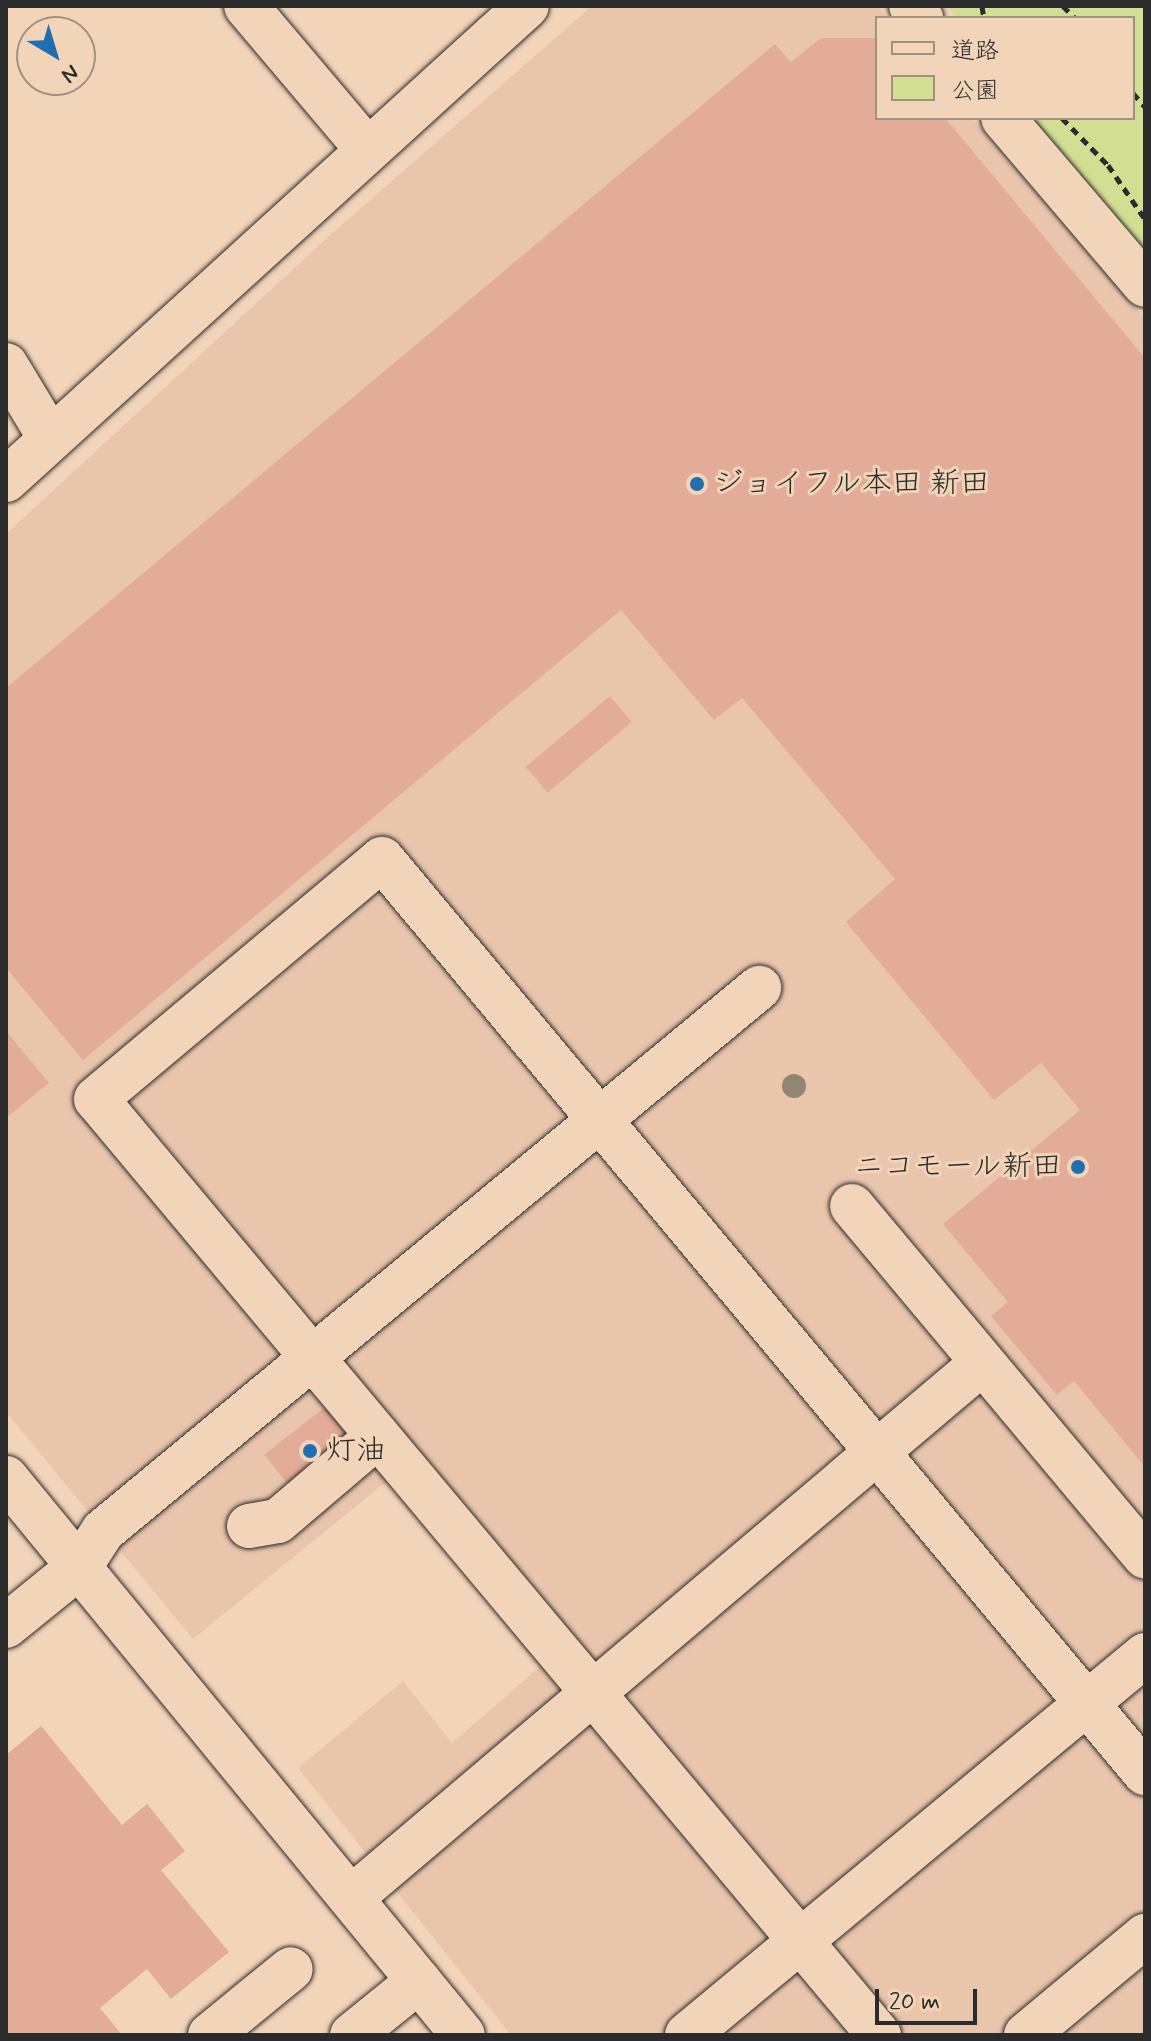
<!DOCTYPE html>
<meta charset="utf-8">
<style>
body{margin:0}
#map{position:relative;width:1151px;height:2041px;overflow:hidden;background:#f2d4b8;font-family:Mynerve,"Klee One",sans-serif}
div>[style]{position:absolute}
.built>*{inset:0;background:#e9c5ab}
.green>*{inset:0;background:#d2df92}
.building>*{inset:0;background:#e2ac98;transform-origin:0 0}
.path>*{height:5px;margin-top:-2.5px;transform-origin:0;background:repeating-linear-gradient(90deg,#2b2b2b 0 8px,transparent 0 14px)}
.roads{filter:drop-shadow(0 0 2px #2b2b2b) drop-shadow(0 0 2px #2b2b2b)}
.minor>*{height:44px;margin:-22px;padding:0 22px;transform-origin:22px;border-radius:22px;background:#f2d4b8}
.trees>*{width:24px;height:24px;margin:-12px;border-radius:50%;background:#928673}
.dots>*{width:22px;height:22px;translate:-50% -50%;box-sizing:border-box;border:4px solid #f2d4b8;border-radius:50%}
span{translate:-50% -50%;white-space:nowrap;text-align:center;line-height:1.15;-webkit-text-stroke:6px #f2d4b8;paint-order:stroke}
.poi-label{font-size:30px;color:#2b2b2b}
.left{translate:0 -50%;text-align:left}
.right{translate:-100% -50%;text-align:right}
.frame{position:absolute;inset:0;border:8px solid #2b2b2b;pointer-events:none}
.legend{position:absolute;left:875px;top:16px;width:260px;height:104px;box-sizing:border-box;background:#f2d4b8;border:2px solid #a29080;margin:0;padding:10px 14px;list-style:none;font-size:24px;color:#2b2b2b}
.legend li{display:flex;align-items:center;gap:16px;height:40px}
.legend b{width:40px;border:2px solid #a29080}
.north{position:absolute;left:16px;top:16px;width:80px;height:80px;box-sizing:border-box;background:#f2d4b8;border:2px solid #a29080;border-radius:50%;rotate:142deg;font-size:22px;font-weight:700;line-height:32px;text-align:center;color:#2b2b2b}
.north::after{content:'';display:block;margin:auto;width:28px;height:36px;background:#1f6fb2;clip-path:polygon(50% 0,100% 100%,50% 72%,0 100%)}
.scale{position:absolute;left:875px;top:1989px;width:102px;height:36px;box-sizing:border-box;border:4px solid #2b2b2b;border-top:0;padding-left:10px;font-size:24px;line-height:28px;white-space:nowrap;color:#2b2b2b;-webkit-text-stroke:6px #f2d4b8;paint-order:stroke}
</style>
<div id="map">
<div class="built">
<div style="clip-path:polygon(592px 6px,878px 6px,888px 18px,877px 18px,877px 118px,972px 118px,1145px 319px,1145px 2035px,511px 2035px,298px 1768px,403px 1681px,452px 1743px,543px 1664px,387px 1481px,193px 1639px,6px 1412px,6px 534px,328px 237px)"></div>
</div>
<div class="green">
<div style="clip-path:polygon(947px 6px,1145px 6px,1145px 253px,1032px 118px,1133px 118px,1133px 18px,955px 18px)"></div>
</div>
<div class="building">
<div style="clip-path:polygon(821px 38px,877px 38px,877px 118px,945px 118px,1145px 358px,1145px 1467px,1074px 1381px,1057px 1395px,991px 1316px,1008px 1302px,943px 1224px,1080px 1110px,1041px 1063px,994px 1100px,846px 922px,895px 879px,742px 698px,714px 720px,621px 610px,83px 1060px,6px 968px,6px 688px,775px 44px,791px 62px)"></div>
<div style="left:610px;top:696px;width:34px;height:110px;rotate:50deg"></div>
<div style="clip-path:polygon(6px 1031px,49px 1083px,6px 1118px)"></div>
<div style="left:325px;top:1407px;width:50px;height:77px;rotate:52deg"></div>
<div style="clip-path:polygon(41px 1726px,122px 1825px,147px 1804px,185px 1851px,161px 1870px,229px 1952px,171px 1999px,147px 1969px,100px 2008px,122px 2035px,6px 2035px,6px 1755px)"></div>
</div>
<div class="path">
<div style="left:982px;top:6px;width:12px;rotate:81deg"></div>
<div style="left:1063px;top:6px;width:17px;rotate:45deg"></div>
<div style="left:1133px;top:93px;width:18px;rotate:49deg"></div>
<div style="left:1062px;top:118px;width:66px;rotate:45.6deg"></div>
<div style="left:1108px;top:165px;width:65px;rotate:55.6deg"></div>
</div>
<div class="roads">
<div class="minor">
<div style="left:246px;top:6px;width:187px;rotate:49.8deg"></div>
<div style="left:911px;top:6px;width:16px;rotate:50deg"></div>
<div style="left:1003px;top:118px;width:219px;rotate:49.6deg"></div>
<div style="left:6px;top:365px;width:85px;rotate:58.9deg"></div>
<div style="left:6px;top:480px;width:704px;rotate:-42.3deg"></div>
<div style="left:852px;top:1206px;width:457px;rotate:50.1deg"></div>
<div style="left:6px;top:1478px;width:720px;rotate:50.63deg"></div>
<div style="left:249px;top:1526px;width:29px;rotate:-10deg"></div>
<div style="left:278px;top:1521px;width:131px;rotate:-40.4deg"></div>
<div style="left:6px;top:1626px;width:97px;rotate:-39.1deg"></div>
<div style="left:81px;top:1565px;width:40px;rotate:-57.1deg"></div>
<div style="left:103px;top:1531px;width:852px;rotate:-39.62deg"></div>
<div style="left:351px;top:1898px;width:827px;rotate:-40.29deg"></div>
<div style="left:210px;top:2035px;width:104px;rotate:-39.2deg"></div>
<div style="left:352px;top:2035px;width:86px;rotate:-38.9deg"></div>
<div style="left:687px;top:2035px;width:595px;rotate:-39.68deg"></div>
<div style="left:879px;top:2035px;width:1220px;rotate:-129.91deg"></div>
<div style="left:96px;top:1099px;width:373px;rotate:-40deg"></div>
<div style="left:382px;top:859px;width:1191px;rotate:50.15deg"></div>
<div style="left:1026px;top:2035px;width:155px;rotate:-39.8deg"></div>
</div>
</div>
<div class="trees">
<div style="left:794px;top:1086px"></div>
</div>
<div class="dots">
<div style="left:697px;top:484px;background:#1f6fb2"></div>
<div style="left:1078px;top:1167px;background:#1f6fb2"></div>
<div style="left:310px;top:1451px;background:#1f6fb2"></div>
</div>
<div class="poi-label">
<span class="left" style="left:713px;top:484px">ジョイフル本田 新田</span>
<span class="right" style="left:1062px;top:1167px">ニコモール新田</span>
<span class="left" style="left:326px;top:1451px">灯油</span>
</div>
<div class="frame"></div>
<ul class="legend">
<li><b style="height:10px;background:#f2d4b8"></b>道路</li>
<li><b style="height:22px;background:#d2df92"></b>公園</li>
</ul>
<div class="north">N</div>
<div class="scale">20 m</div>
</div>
